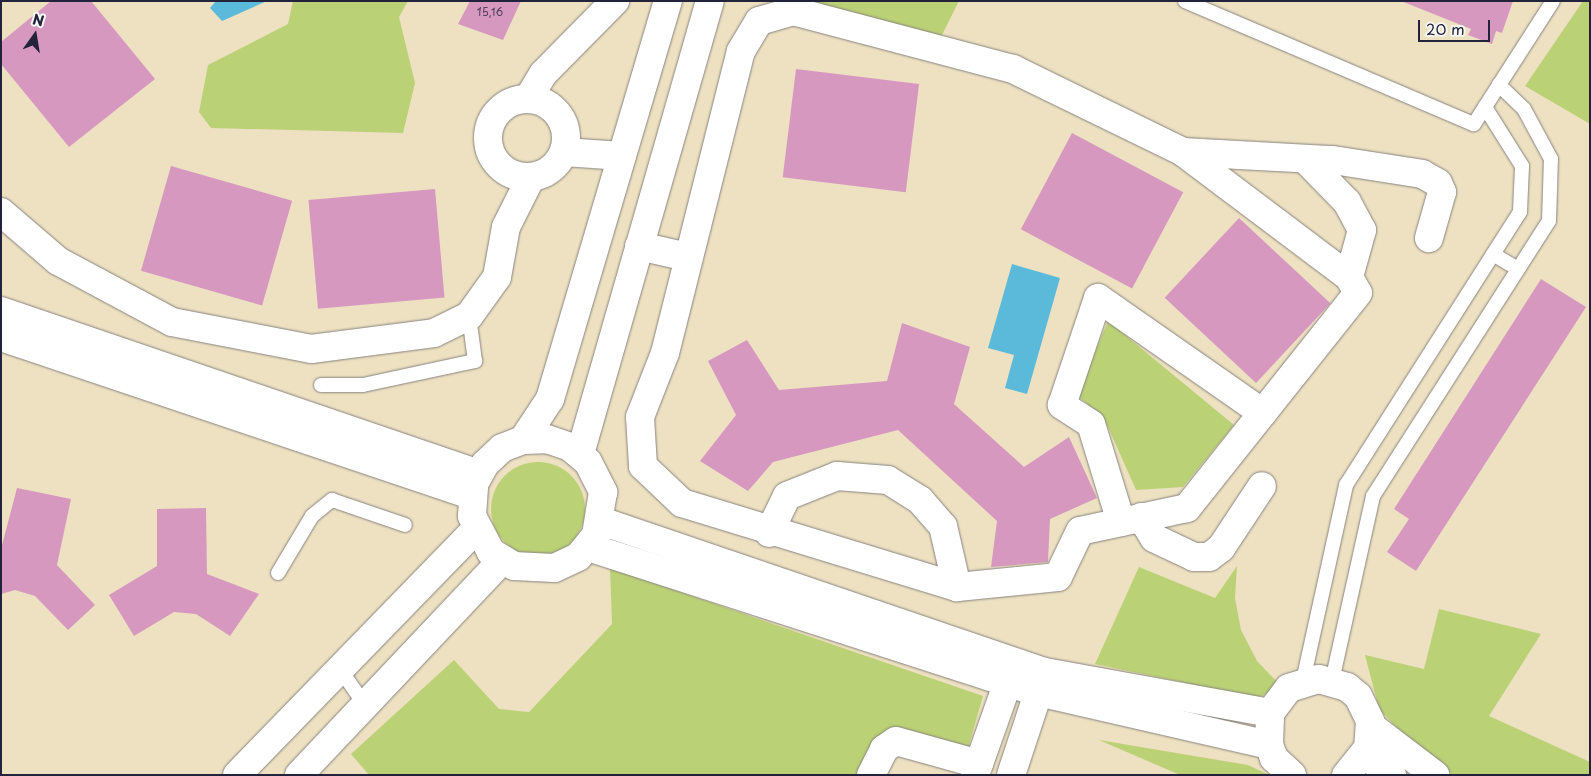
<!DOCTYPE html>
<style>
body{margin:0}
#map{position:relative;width:1591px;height:776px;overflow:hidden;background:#ede1c2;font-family:"Playpen Sans",sans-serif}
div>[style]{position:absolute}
.green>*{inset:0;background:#bbd176}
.round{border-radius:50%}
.water>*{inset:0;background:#5bbada}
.building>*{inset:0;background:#d798c0;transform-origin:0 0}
.roads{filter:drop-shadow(0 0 1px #88827e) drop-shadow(0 0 1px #88827e)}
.service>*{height:14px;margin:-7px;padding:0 7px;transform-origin:7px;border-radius:7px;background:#fff}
.minor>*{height:28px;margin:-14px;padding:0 14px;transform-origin:14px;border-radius:14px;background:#fff}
.minor>.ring{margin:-14px;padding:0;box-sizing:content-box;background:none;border:28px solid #fff;border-radius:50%}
.tertiary>*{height:28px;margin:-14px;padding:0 14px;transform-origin:14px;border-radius:14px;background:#fff}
span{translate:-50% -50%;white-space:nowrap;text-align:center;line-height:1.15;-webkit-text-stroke:4px #f6f6f2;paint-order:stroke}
.number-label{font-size:11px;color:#4f405c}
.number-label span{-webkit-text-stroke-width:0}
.frame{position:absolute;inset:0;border:2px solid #22223b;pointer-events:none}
.north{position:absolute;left:10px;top:10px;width:50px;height:50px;-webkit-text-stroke:4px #f6f6f2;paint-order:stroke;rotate:13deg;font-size:14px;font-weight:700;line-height:20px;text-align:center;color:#22223b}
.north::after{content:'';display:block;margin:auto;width:18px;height:22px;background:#22223b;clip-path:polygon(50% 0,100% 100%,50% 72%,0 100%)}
.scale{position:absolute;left:1418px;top:20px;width:72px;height:22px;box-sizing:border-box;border:2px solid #22223b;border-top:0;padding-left:6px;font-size:15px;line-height:18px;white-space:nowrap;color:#22223b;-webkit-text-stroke:4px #f6f6f2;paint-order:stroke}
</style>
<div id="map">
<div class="green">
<div style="clip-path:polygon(293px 1px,408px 1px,399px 17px,415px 83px,403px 133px,211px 128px,199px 112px,208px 65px,288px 24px)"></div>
<div style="clip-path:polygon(798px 1px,959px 1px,940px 39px)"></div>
<div style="clip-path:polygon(1583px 1px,1590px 1px,1590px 124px,1525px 86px)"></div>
<div style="clip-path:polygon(1108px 321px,1234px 425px,1183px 487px,1136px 490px,1104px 418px,1077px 395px)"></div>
<div class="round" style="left:491px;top:462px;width:94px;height:94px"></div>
<div style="clip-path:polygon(1237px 566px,1235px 598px,1241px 630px,1257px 661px,1281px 686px,1258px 698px,1095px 664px,1139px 567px,1215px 598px)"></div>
<div style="clip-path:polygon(610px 568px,983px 696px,967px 752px,904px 732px,864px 775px,369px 775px,351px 754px,454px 660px,499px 709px,529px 712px,612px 624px)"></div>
<div style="clip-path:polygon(1439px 609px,1541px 634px,1489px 716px,1590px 762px,1590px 775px,1453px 775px,1413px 745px,1379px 709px,1365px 655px,1424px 669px)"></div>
<div style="clip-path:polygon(1099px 740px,1248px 765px,1269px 775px,1180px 775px)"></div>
</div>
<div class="water">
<div style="clip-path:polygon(216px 1px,267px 1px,222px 21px,210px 8px)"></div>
<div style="clip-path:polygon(1012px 264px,1060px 278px,1027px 394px,1005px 388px,1014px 355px,988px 348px)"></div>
</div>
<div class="building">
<div style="clip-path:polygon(51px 1px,91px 1px,155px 79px,69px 147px,1px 64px,1px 42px)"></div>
<div style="clip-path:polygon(470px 1px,521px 1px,503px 40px,458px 24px)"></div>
<div style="clip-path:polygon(1401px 1px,1513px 1px,1502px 33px,1496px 31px,1492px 44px,1468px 35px,1471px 29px)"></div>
<div style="left:796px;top:69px;width:124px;height:109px;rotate:7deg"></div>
<div style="left:1072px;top:133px;width:126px;height:109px;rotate:28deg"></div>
<div style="left:171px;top:166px;width:126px;height:109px;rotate:16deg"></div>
<div style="left:435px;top:189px;width:109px;height:127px;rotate:85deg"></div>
<div style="left:1239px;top:218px;width:125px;height:109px;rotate:43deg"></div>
<div style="clip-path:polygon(1541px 279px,1586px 307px,1416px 571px,1387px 552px,1409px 519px,1394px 509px)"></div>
<div style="clip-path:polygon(902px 323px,970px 347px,954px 404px,1024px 467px,1069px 437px,1097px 498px,1050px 519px,1048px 562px,991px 567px,997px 521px,898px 430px,773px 462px,748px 491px,700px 461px,736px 415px,708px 361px,747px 340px,779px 390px,887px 381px)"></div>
<div style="clip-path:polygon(17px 488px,71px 499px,57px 565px,95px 605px,68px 630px,35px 596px,15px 590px,1px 594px,1px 549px)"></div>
<div style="clip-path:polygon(206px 508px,207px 574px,259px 594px,230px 636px,196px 614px,174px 612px,134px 636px,109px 595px,157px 566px,157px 509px)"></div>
</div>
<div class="roads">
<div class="service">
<div style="left:1185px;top:1px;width:314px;rotate:23.1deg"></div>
<div style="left:1474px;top:124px;width:146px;rotate:-57.3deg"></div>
<div style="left:1493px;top:254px;width:29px;rotate:31deg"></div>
<div style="left:321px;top:385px;width:42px"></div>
<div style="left:363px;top:385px;width:115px;rotate:-12.1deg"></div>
<div style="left:475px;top:361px;width:45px;rotate:-97.6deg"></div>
<div style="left:278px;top:573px;width:66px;rotate:-59.2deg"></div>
<div style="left:312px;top:516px;width:26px;rotate:-39deg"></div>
<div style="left:332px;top:500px;width:77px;rotate:18.9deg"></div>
<div style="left:340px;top:669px;width:44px;rotate:55.2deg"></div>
<div style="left:1303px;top:681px;width:201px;rotate:-77.6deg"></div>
<div style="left:1346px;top:485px;width:324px;rotate:-57.5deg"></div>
<div style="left:1520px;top:212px;width:46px;rotate:-87.5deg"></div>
<div style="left:1522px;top:166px;width:70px;rotate:-122.1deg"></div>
<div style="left:1332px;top:681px;width:189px;rotate:-77.5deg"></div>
<div style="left:1373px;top:496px;width:326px;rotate:-57.4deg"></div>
<div style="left:1549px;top:221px;width:62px;rotate:-88.2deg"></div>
<div style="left:1551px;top:159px;width:57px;rotate:-118.4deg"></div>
<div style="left:1524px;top:109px;width:35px;rotate:-136deg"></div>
</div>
<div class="minor">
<div style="left:793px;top:11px;width:228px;rotate:14.8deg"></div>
<div style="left:1013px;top:69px;width:189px;rotate:26deg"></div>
<div style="left:1183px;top:152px;width:208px;rotate:37deg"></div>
<div style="left:1349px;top:277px;width:18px;rotate:61deg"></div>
<div style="left:1358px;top:293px;width:275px;rotate:128.5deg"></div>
<div style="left:1187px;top:508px;width:109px;rotate:167.9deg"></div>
<div style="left:1080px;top:531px;width:51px;rotate:115.6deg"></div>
<div style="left:1058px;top:577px;width:101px;rotate:174.3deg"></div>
<div style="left:957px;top:587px;width:288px;rotate:-163deg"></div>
<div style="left:682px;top:503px;width:54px;rotate:-136.5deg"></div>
<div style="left:643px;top:466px;width:49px;rotate:-93.5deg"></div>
<div style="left:640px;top:417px;width:69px;rotate:-68.7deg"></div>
<div style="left:665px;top:353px;width:311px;rotate:-75.9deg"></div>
<div style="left:741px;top:51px;width:35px;rotate:-59deg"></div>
<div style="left:759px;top:21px;width:35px;rotate:-16deg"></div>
<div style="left:528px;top:99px;width:29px;rotate:-59deg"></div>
<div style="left:543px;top:74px;width:103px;rotate:-45.4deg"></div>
<div class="ring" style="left:488px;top:99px;width:50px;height:50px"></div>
<div style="left:564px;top:152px;width:58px;rotate:3.9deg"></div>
<div style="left:1183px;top:152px;width:150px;rotate:3.1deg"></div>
<div style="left:1333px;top:160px;width:90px;rotate:8.9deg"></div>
<div style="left:1422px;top:174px;width:18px;rotate:29deg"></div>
<div style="left:1438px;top:183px;width:10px;rotate:66deg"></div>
<div style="left:1442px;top:192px;width:48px;rotate:105.8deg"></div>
<div style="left:1305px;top:159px;width:60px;rotate:45.7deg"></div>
<div style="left:1347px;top:202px;width:32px;rotate:62deg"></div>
<div style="left:1362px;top:230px;width:49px;rotate:105.5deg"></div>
<div style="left:1px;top:212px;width:75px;rotate:40.7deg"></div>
<div style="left:58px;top:261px;width:129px;rotate:28.2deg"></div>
<div style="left:172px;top:322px;width:142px;rotate:11deg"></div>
<div style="left:311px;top:349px;width:124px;rotate:-7.4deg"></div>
<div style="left:434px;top:333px;width:39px;rotate:-26deg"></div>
<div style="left:469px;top:316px;width:48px;rotate:-54.3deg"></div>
<div style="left:497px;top:277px;width:51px;rotate:-79.8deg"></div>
<div style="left:506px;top:227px;width:56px;rotate:-63.4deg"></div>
<div style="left:639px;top:246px;width:50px;rotate:12.7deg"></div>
<div style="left:1141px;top:517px;width:25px;rotate:58deg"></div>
<div style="left:1154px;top:538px;width:44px;rotate:25.4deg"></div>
<div style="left:1194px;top:557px;width:15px"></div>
<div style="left:1209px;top:557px;width:15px;rotate:-37deg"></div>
<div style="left:1221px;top:548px;width:74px;rotate:-56.5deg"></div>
<div style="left:1121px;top:522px;width:102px;rotate:-107deg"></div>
<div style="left:1091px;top:424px;width:35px;rotate:-147deg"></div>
<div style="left:1062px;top:405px;width:113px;rotate:-71.4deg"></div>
<div style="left:1098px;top:298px;width:201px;rotate:34.9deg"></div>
<div style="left:769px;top:533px;width:41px;rotate:-64.1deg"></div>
<div style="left:787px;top:496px;width:54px;rotate:-21.8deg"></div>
<div style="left:837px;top:476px;width:51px;rotate:4.5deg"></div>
<div style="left:888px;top:480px;width:38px;rotate:32deg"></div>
<div style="left:920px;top:500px;width:35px;rotate:49deg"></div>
<div style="left:943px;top:526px;width:63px;rotate:77.1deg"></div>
<div style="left:237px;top:775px;width:343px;rotate:-45.8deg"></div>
<div style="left:299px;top:775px;width:296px;rotate:-46.6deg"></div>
<div style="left:871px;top:775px;width:29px;rotate:-63deg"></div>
<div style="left:884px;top:749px;width:14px;rotate:-34deg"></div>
<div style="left:896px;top:741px;width:86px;rotate:15.5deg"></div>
</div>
<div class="tertiary">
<div style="left:1px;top:311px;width:505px;rotate:18.83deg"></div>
<div style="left:1px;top:337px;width:498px;rotate:18.6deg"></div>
<div style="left:523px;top:440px;width:24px;rotate:-2deg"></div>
<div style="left:547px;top:439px;width:24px;rotate:19deg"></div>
<div style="left:570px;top:447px;width:23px;rotate:40deg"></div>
<div style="left:588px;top:462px;width:34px;rotate:63deg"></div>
<div style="left:603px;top:492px;width:44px;rotate:99.2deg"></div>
<div style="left:596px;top:535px;width:28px;rotate:129deg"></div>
<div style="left:578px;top:557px;width:26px;rotate:155deg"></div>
<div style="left:554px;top:568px;width:40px;rotate:-177.1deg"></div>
<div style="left:514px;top:566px;width:27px;rotate:-149deg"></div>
<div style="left:491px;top:552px;width:41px;rotate:-117.8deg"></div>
<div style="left:472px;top:516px;width:32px;rotate:-86deg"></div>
<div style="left:474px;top:484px;width:23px;rotate:-61deg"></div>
<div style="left:485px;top:464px;width:23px;rotate:-43deg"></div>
<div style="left:502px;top:448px;width:22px;rotate:-21deg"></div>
<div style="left:523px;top:440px;width:49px;rotate:-56.6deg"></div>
<div style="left:550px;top:399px;width:415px;rotate:-73.5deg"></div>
<div style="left:580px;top:454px;width:471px;rotate:-74deg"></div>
<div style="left:601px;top:521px;width:469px;rotate:18.8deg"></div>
<div style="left:1045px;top:672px;width:229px;rotate:10.3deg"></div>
<div style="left:588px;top:547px;width:473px;rotate:17.9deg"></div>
<div style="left:1038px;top:692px;width:237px;rotate:12.9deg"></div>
<div style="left:1371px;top:726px;width:81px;rotate:37.4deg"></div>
<div style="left:1365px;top:755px;width:34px;rotate:37deg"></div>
<div style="left:975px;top:775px;width:117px;rotate:-70.5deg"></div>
<div style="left:1011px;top:775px;width:105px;rotate:-71.7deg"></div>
<div style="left:1292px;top:775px;width:25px;rotate:-137deg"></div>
<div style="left:1274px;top:758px;width:14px;rotate:-111deg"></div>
<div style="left:1269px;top:745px;width:32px;rotate:-88deg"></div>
<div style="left:1270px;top:713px;width:31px;rotate:-53deg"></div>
<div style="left:1289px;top:688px;width:31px;rotate:-17deg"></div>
<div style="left:1319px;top:679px;width:29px;rotate:16deg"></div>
<div style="left:1347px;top:687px;width:14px;rotate:39deg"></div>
<div style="left:1358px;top:696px;width:28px;rotate:64deg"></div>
<div style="left:1370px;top:721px;width:27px;rotate:94deg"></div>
<div style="left:1368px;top:748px;width:35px;rotate:129deg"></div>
</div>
</div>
<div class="number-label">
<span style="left:490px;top:12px">15,16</span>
</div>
<div class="frame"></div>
<div class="north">N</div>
<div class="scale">20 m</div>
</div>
